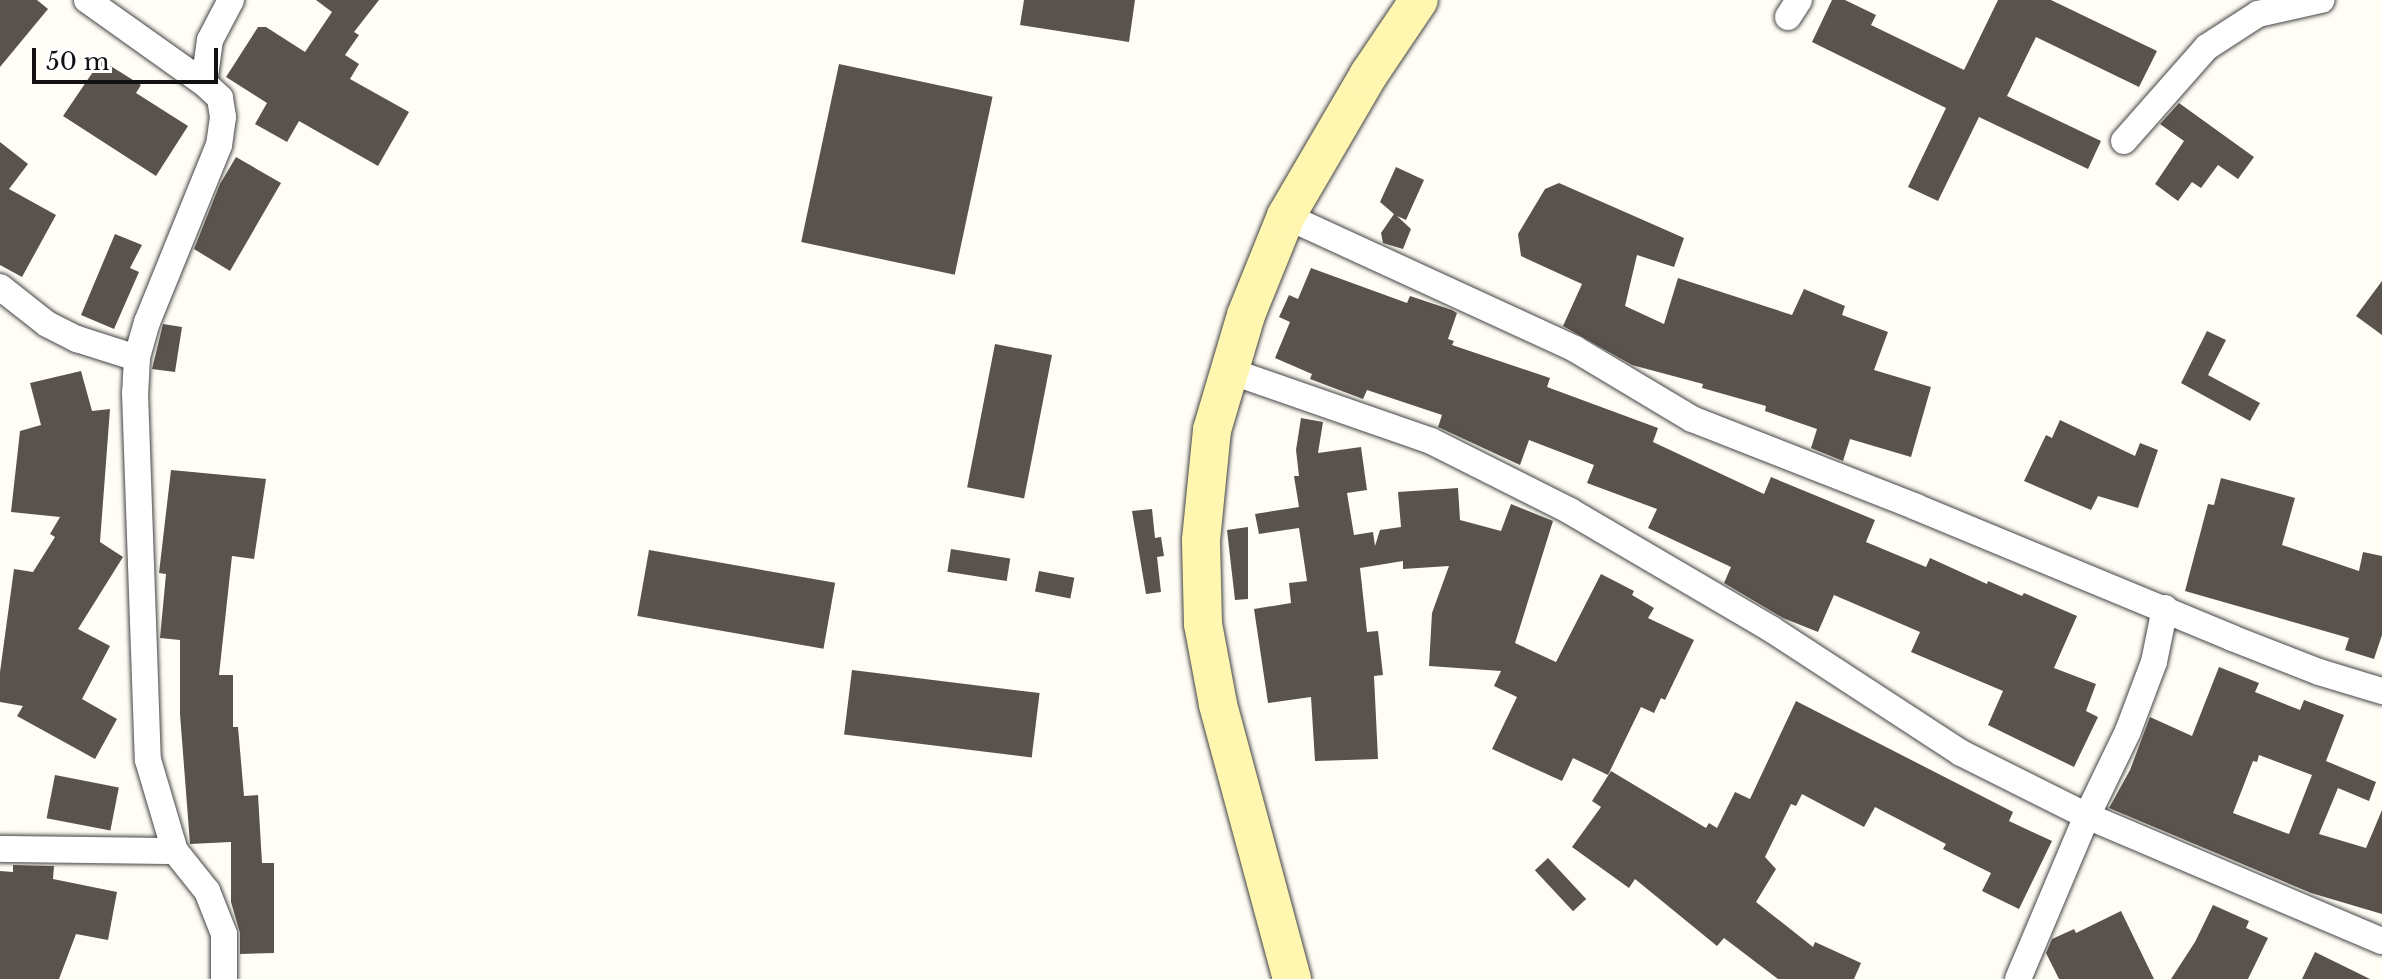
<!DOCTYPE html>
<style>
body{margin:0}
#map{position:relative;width:2382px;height:979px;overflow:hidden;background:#fffdf5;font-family:"Libre Baskerville",serif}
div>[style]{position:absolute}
.building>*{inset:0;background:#5a524d;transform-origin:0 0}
.roads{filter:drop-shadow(0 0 2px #444) drop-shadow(0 0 2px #444)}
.street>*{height:26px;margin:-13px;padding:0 13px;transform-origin:13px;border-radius:13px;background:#fff}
.secondary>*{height:38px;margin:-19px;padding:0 19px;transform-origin:19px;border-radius:19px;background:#fff6b0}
span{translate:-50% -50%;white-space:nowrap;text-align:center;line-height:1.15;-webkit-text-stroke:8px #fff;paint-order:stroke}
.scale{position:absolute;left:32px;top:48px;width:186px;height:36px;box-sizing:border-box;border:4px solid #111;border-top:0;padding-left:10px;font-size:24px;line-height:28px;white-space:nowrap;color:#111;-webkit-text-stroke:6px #fff;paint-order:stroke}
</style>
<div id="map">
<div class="building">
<div style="clip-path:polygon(0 0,37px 0,48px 9px,0 67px)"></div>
<div style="clip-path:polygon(316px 0,379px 0,354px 32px,359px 35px,345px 55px,359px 64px,350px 79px,409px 112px,378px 166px,299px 121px,287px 142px,255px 124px,267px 103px,226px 77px,258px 27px,266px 27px,305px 52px,332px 12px)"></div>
<div style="clip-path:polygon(1024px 0,1135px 0,1129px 42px,1020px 25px)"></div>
<div style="clip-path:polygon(1832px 0,1845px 0,1876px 15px,1871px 25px,1964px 70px,1998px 0,2051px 0,2157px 51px,2139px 87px,2036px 37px,2007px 96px,2101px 141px,2088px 169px,1979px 117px,1938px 201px,1908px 187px,1946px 108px,1812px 42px)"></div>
<div style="clip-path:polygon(101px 60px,141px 85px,136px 93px,188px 126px,156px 176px,63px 116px)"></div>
<div style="left:839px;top:64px;width:157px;height:182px;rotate:12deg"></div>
<div style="clip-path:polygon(2179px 103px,2254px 157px,2238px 179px,2218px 165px,2201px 188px,2192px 182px,2178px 201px,2155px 184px,2184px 141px,2160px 124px)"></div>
<div style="clip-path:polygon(0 142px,28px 164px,9px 189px,56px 215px,22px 277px,0 265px)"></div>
<div style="clip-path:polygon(236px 157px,281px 183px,230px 271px,194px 249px,220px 184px)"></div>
<div style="clip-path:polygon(1396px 167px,1424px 180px,1406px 220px,1397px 216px,1411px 229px,1403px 249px,1383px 243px,1381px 233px,1394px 214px,1380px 202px)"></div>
<div style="clip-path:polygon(1559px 183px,1684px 238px,1674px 267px,1637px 255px,1625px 306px,1664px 324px,1678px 278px,1792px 315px,1804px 289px,1845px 306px,1842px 315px,1888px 332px,1874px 370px,1931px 387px,1911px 457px,1850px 439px,1843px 461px,1811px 448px,1817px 429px,1765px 411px,1766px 406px,1702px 388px,1703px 384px,1632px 365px,1563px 326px,1582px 284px,1521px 256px,1518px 234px,1545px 189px)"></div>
<div style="clip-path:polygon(115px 234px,142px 245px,130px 268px,139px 272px,114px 329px,81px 315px)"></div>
<div style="clip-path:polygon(1311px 268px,1407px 303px,1410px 296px,1452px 310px,1457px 313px,1448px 339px,1454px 341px,1452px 345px,1550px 378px,1547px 387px,1658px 428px,1653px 442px,1764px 494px,1771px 477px,1875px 520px,1866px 542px,1926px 567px,1930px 558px,1987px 584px,1988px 581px,2022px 596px,2024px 593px,2077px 616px,2054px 668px,2096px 684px,2086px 711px,2098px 717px,2074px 767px,1988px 725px,2003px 691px,1911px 652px,1920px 632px,1834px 595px,1818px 632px,1783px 618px,1724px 583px,1731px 567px,1648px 528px,1657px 509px,1587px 483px,1594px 465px,1529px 440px,1520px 465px,1438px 427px,1442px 415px,1367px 390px,1363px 399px,1310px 379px,1312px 374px,1275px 358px,1290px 322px,1279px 317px,1289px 295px,1298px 299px)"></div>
<div style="clip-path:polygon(2382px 281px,2382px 335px,2356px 316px)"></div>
<div style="clip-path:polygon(163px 324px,182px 327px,175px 372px,152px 369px)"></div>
<div style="clip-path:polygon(2207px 331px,2226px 340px,2208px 375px,2260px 403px,2250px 421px,2181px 383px)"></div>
<div style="left:995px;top:344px;width:58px;height:146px;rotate:11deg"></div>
<div style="clip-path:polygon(81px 371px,92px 411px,110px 409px,100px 542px,123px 557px,78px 629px,110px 646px,82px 699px,117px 719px,95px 759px,17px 716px,23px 706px,0 702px,0 672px,14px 569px,33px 572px,55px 537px,50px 534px,60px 517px,11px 512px,20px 431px,41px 425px,30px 383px)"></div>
<div style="clip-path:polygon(1301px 418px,1323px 422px,1318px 453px,1361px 447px,1367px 490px,1347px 493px,1354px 535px,1373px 532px,1375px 546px,1380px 530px,1401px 527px,1398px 492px,1458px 488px,1460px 520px,1501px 531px,1511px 504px,1553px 521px,1515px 643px,1556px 662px,1601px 574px,1634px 591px,1632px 595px,1654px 608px,1648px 618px,1694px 640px,1665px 700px,1661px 698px,1654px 713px,1641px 707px,1608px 775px,1573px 758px,1562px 781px,1492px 749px,1517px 697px,1494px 686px,1501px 671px,1429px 666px,1432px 613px,1449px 566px,1403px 569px,1403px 561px,1360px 568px,1367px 632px,1378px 631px,1383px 675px,1374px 676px,1378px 759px,1315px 761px,1311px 697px,1268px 703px,1254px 609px,1291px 603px,1289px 583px,1307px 581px,1299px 528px,1259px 534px,1255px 514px,1299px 507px,1294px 476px,1299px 476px,1296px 450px)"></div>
<div style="clip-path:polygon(2060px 420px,2135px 456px,2140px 443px,2158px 450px,2138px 508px,2098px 496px,2091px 510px,2024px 481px,2046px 435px,2052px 438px)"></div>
<div style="clip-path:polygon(171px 470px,266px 479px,254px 559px,232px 556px,219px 675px,233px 675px,233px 727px,238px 727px,244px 796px,258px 795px,262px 863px,274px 863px,274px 953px,240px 954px,240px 933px,231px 902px,231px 842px,190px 844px,180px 714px,180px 640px,160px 638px,166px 574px,159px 573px)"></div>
<div style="clip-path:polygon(2221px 478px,2295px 498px,2282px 545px,2359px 571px,2363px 552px,2382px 556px,2382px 635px,2374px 659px,2345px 650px,2349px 638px,2185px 591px,2208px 504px,2214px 505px)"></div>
<div style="clip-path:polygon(1152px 509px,1155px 538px,1161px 537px,1164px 556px,1157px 557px,1161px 592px,1146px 594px,1132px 511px)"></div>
<div style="clip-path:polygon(1248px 527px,1248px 599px,1235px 600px,1227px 530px)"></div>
<div style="left:951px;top:549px;width:60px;height:23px;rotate:9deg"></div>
<div style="left:649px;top:550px;width:189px;height:67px;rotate:10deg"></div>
<div style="left:1039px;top:571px;width:36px;height:21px;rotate:11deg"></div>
<div style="clip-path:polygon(evenodd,2219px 667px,2259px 683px,2255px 692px,2300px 710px,2304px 700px,2344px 715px,2326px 761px,2376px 782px,2369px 801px,2338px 788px,2319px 834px,2366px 848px,2382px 810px,2382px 914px,2311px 893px,2109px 808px,2130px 770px,2150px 717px,2192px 736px,2219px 667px,2259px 755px,2312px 775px,2289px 834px,2233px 813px,2253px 761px,2257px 762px,2259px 755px)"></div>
<div style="left:852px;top:670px;width:189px;height:65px;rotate:7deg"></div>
<div style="clip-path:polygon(1796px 701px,2013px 812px,2009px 821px,2052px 841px,2019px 909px,1982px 891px,1991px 873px,1943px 849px,1946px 844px,1875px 807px,1864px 827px,1802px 794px,1796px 806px,1791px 804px,1765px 857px,1776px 869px,1756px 902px,1813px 947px,1815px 942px,1861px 963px,1854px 979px,1778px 979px,1724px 938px,1717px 946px,1635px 879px,1629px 888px,1572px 847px,1601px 807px,1592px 801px,1611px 771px,1706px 828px,1709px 823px,1717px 828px,1735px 792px,1750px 799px)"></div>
<div style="left:55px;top:775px;width:65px;height:44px;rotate:11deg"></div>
<div style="left:1548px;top:858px;width:56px;height:18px;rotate:47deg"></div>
<div style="clip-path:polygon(13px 865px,54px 866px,53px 879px,117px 892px,108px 940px,76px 934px,59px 979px,0 979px,0 871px,13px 872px)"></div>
<div style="clip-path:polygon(2213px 905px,2249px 921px,2246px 928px,2268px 938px,2248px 979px,2171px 979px,2195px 942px)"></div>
<div style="clip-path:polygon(2121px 911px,2154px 979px,2059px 979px,2046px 953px,2052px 939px,2074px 929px,2076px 933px)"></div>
<div style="clip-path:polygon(2315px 952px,2370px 979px,2302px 979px)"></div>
</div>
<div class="roads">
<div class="street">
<div style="left:87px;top:0;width:143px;rotate:35.4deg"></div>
<div style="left:204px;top:83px;width:22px;rotate:43deg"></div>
<div style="left:220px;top:98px;width:19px;rotate:81deg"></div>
<div style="left:223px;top:117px;width:28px;rotate:98deg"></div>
<div style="left:219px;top:145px;width:191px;rotate:112.1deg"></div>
<div style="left:147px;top:322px;width:37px;rotate:106deg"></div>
<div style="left:137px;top:358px;width:35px;rotate:93deg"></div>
<div style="left:135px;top:393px;width:367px;rotate:88deg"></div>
<div style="left:148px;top:760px;width:95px;rotate:73.5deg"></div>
<div style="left:175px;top:851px;width:51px;rotate:51.3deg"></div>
<div style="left:207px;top:891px;width:46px;rotate:68.4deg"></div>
<div style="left:224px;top:934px;width:45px;rotate:90deg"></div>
<div style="left:1788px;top:17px;width:20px;rotate:-57deg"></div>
<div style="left:204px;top:83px;width:43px;rotate:-82.1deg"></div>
<div style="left:210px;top:40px;width:45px;rotate:-62.3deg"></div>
<div style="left:2124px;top:141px;width:125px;rotate:-48.6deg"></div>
<div style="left:2207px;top:47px;width:61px;rotate:-32.9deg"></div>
<div style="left:2258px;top:14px;width:65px;rotate:-12.5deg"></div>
<div style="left:1286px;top:216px;width:318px;rotate:24.7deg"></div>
<div style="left:1575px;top:349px;width:136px;rotate:30.9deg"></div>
<div style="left:1692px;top:419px;width:241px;rotate:21.4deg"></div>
<div style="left:1916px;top:507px;width:342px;rotate:22.5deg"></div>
<div style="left:2232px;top:638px;width:93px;rotate:21.3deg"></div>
<div style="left:2319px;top:672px;width:66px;rotate:16.8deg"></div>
<div style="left:0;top:287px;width:60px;rotate:38.2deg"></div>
<div style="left:47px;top:324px;width:34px;rotate:27deg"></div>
<div style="left:77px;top:339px;width:63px;rotate:17.6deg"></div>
<div style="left:1230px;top:371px;width:213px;rotate:19.2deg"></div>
<div style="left:1431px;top:441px;width:156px;rotate:26.7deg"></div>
<div style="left:1570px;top:511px;width:233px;rotate:30.4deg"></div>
<div style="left:1771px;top:629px;width:227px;rotate:33.1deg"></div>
<div style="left:1961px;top:753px;width:141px;rotate:26.6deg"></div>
<div style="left:2087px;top:816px;width:320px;rotate:23deg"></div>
<div style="left:0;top:849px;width:175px;rotate:0.7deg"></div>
<div style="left:2018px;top:979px;width:177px;rotate:-67.1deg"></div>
<div style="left:2087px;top:816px;width:94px;rotate:-64.2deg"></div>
<div style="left:2128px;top:731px;width:74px;rotate:-69.4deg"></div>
<div style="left:2154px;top:662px;width:55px;rotate:-78.5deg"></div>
</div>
<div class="secondary">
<div style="left:1292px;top:979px;width:285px;rotate:-105.1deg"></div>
<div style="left:1218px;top:704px;width:81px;rotate:-100.6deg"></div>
<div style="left:1203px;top:624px;width:84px;rotate:-91.4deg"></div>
<div style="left:1201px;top:540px;width:111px;rotate:-84.3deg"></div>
<div style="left:1212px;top:430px;width:120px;rotate:-73.5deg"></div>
<div style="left:1246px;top:315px;width:107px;rotate:-68deg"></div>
<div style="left:1286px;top:216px;width:164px;rotate:-59.7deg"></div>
<div style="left:1369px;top:74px;width:89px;rotate:-56deg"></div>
</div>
</div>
<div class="scale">50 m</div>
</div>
